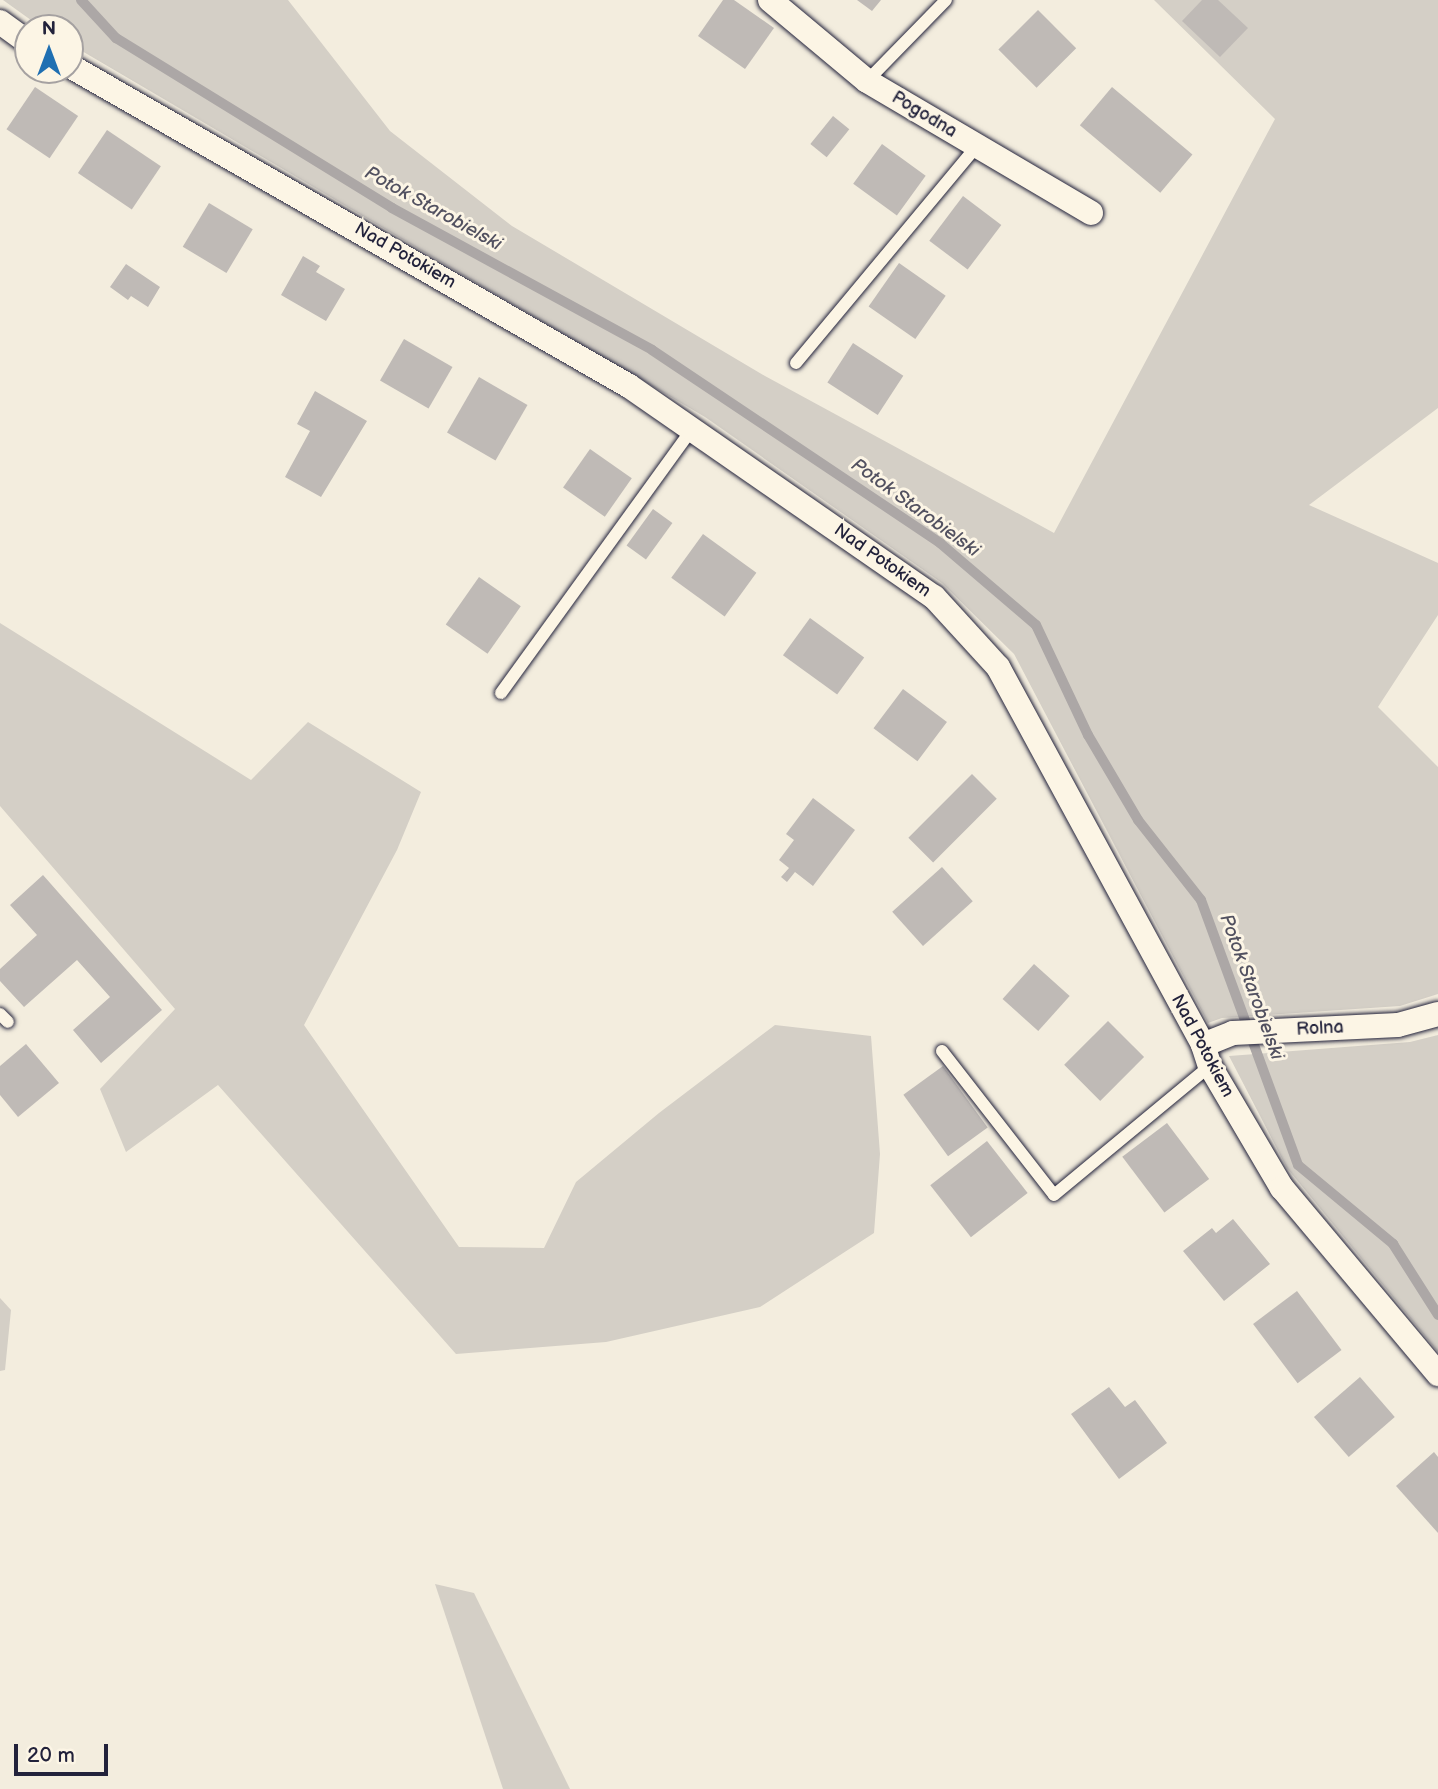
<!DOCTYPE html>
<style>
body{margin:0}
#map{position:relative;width:1438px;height:1789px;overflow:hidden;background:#f3edde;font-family:"Balsamiq Sans",sans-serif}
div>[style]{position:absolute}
.green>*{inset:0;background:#d4cfc6}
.stream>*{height:10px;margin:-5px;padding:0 5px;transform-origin:5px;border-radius:5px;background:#aca7a6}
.building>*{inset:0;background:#bfbab6;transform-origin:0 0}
.roads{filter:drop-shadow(0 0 2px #22223b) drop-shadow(0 0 2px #22223b)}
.service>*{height:12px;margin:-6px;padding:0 6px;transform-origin:6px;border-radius:6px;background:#fcf5e5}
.minor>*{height:24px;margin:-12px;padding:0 12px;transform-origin:12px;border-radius:12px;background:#fcf5e5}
span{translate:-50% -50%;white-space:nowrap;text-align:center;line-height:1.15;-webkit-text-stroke:6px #fcf5e5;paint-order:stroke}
.street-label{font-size:18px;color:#22223b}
.water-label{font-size:19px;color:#525160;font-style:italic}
.north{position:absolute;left:14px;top:14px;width:70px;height:70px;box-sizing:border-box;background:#fcf5e5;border:2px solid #a5a1a1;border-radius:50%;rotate:0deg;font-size:19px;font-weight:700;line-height:28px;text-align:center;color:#22223b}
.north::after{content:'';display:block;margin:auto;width:24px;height:32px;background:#1f6fb2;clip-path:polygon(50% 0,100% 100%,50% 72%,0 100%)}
.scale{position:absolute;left:14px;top:1744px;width:94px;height:32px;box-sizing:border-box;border:4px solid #22223b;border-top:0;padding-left:9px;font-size:21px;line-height:24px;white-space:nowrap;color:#22223b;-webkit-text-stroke:5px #fcf5e5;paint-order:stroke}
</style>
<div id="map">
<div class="green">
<div style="clip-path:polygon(3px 0,288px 0,390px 131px,512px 226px,765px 376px,1054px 533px,1275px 119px,1154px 0,1438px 0,1438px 408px,1309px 505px,1438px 563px,1438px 615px,1378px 707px,1438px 767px,1438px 994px,1400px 1006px,1222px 1018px,1208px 1023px,1014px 654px,942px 583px,705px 417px,70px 44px,70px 28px,42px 28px)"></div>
<div style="clip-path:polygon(0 623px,251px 780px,308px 722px,421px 792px,397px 850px,304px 1025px,459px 1247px,544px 1248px,576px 1182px,659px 1113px,775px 1025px,871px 1036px,880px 1154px,874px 1233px,760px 1307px,606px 1342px,456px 1354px,218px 1085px,126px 1152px,100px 1089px,175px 1009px,0 806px)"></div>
<div style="clip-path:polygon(1438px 1035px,1438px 1352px,1287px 1168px,1229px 1056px,1410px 1042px)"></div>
<div style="clip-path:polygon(0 1298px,11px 1310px,5px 1370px,0 1371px)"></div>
<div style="clip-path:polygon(435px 1584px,474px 1593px,570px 1789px,503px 1789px)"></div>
</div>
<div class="stream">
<div style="left:81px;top:0;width:52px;rotate:47.4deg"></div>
<div style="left:116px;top:38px;width:324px;rotate:31.6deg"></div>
<div style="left:392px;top:208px;width:296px;rotate:28.6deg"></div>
<div style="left:652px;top:350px;width:347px;rotate:33.8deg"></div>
<div style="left:940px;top:543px;width:126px;rotate:40.5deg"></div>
<div style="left:1036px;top:625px;width:122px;rotate:64.7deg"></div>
<div style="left:1088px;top:735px;width:99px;rotate:59.5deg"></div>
<div style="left:1138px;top:820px;width:102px;rotate:51.8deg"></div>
<div style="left:1201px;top:900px;width:282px;rotate:69.9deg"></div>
<div style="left:1298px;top:1165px;width:124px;rotate:39.7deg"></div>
<div style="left:1393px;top:1244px;width:84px;rotate:57.6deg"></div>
</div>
<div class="building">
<div style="clip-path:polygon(723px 0,734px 0,774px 28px,745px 69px,698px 36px)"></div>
<div style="clip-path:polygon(857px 0,881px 0,872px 11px)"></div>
<div style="clip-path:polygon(1202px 0,1218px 0,1248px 28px,1220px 57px,1182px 21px)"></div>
<div style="left:1038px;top:10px;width:54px;height:56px;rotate:45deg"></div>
<div style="left:35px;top:87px;width:52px;height:51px;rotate:34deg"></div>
<div style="left:1112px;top:87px;width:105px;height:50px;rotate:40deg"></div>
<div style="left:833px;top:116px;width:21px;height:36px;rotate:39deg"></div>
<div style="left:107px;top:130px;width:65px;height:52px;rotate:34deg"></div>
<div style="left:882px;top:144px;width:54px;height:49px;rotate:36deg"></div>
<div style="left:963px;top:196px;width:48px;height:56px;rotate:37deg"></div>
<div style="left:209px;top:203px;width:51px;height:51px;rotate:31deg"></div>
<div style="clip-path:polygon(303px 256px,320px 266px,316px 272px,345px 289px,326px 321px,281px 295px)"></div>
<div style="left:899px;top:263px;width:57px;height:53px;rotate:35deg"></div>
<div style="clip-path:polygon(126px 264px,160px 287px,148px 307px,131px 296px,128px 300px,110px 287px)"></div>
<div style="left:404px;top:339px;width:56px;height:48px;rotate:30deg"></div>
<div style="left:853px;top:343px;width:60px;height:47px;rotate:33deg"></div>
<div style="left:479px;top:377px;width:56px;height:64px;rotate:30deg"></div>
<div style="clip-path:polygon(315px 391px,367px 421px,321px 497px,285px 477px,310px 431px,297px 424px)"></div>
<div style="left:590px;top:449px;width:51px;height:47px;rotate:35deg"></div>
<div style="left:653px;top:509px;width:24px;height:45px;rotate:36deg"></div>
<div style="left:703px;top:534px;width:66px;height:54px;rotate:36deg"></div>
<div style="left:479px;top:577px;width:51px;height:58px;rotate:35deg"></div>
<div style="left:810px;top:618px;width:67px;height:46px;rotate:36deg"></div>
<div style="left:903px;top:689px;width:55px;height:49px;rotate:37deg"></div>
<div style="left:972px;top:774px;width:35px;height:90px;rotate:45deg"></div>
<div style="clip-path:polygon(813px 798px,855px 830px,813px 886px,795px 872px,787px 882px,781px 877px,789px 868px,779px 860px,794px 840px,786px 834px)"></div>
<div style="left:942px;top:867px;width:46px;height:67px;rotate:48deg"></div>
<div style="clip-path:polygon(43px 875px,162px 1010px,101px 1063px,73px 1030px,110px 997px,77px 960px,24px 1007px,0 981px,0 969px,37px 935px,10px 905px)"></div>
<div style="left:1034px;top:964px;width:48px;height:47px;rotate:42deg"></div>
<div style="left:1108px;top:1021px;width:51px;height:62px;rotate:45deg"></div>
<div style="clip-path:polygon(26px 1044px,59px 1083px,18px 1117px,0 1095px,0 1066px)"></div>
<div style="left:943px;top:1066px;width:76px;height:49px;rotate:54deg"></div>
<div style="left:1167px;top:1123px;width:70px;height:56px;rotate:53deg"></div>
<div style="left:987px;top:1141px;width:66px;height:72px;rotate:52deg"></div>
<div style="clip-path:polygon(1233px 1219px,1270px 1264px,1224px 1301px,1183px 1251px,1212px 1228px,1216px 1233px)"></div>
<div style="left:1297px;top:1291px;width:74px;height:55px;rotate:53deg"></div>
<div style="left:1360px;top:1377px;width:53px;height:61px;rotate:49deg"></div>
<div style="clip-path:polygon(1109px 1387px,1125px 1407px,1135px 1400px,1167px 1443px,1119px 1479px,1071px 1414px)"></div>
<div style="clip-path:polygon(1434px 1452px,1438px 1457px,1438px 1533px,1396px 1486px)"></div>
</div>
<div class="roads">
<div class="service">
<div style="left:867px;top:81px;width:113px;rotate:-45.7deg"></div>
<div style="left:796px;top:363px;width:283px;rotate:-50.2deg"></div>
<div style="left:501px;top:693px;width:327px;rotate:-54.1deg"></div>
<div style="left:0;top:1014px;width:11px;rotate:45deg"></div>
<div style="left:942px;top:1051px;width:182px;rotate:52.1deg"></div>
<div style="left:1054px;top:1195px;width:202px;rotate:-39.6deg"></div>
</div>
<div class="minor">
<div style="left:770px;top:0;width:126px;rotate:39.9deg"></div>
<div style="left:867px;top:81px;width:260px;rotate:30.5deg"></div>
<div style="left:0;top:22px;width:34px;rotate:36deg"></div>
<div style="left:70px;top:66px;width:644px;rotate:29.79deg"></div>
<div style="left:629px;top:386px;width:371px;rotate:34.7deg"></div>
<div style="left:934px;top:597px;width:95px;rotate:47.6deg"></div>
<div style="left:998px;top:667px;width:430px;rotate:61.5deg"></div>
<div style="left:1203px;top:1045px;width:22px;rotate:72deg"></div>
<div style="left:1210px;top:1066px;width:142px;rotate:59.5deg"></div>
<div style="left:1282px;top:1188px;width:243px;rotate:50deg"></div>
<div style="left:1203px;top:1045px;width:32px;rotate:-22deg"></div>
<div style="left:1233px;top:1033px;width:165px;rotate:-2.8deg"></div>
<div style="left:1398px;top:1025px;width:41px;rotate:-15.4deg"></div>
</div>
</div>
<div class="street-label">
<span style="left:924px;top:115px;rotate:31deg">Pogodna</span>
<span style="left:405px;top:256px;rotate:30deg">Nad Potokiem</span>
<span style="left:882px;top:561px;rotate:35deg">Nad Potokiem</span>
<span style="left:1320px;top:1029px;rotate:-3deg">Rolna</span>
<span style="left:1202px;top:1046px;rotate:62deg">Nad Potokiem</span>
</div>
<div class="water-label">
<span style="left:433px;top:209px;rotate:29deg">Potok Starobielski</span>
<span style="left:915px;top:508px;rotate:36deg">Potok Starobielski</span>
<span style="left:1251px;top:987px;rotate:70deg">Potok Starobielski</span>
</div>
<div class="north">N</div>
<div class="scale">20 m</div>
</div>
